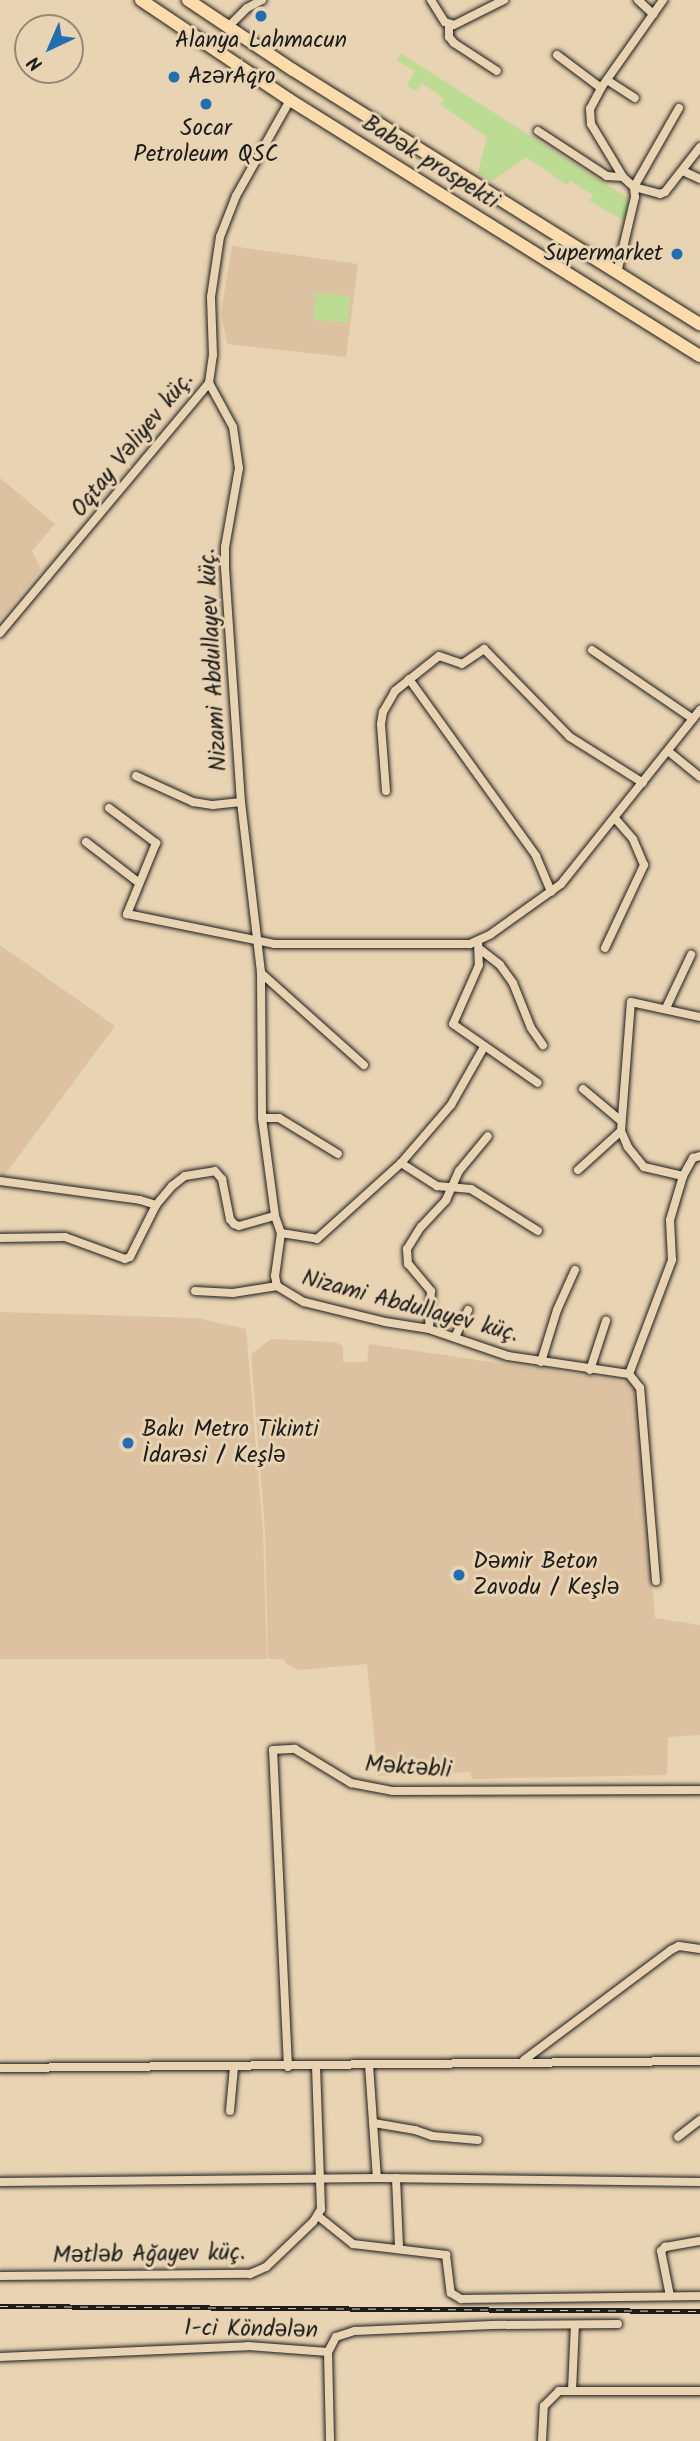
<!DOCTYPE html>
<meta charset="utf-8">
<style>
body{margin:0}
#map{position:relative;width:700px;height:2441px;overflow:hidden;background:#e8d3b2;font-family:Kalam,sans-serif}
div>[style]{position:absolute}
.built>*{inset:0;background:#ddc2a2}
.green>*{inset:0;background:#bcdb93;transform-origin:0 0}
.roads{filter:drop-shadow(0 0 2px #1c1c1c) drop-shadow(0 0 2px #1c1c1c)}
.street>*{height:8px;margin:-4px;padding:0 4px;transform-origin:4px;border-radius:4px;background:#e8d3b2}
.primary>*{height:12px;margin:-6px;padding:0 6px;transform-origin:6px;border-radius:6px;background:#fddcac}
.rail>*{height:5px;margin-top:-2.5px;transform-origin:0;background:repeating-linear-gradient(90deg,#e8d3b2 0 8px,#1c1c1c 0 16px);box-sizing:border-box;border-block:2px solid #1c1c1c}
.dots>*{width:19px;height:19px;translate:-50% -50%;box-sizing:border-box;border:4px solid #e8d3b2;border-radius:50%}
span{translate:-50% -50%;white-space:nowrap;text-align:center;line-height:1.15;-webkit-text-stroke:6px #e8d3b2;paint-order:stroke}
.poi-label{font-size:23px;color:#1c1c1c}
.left{translate:0 -50%;text-align:left}
.right{translate:-100% -50%;text-align:right}
.street-label{font-size:23px;color:#1c1c1c}
.north{position:absolute;left:14px;top:14px;width:70px;height:70px;box-sizing:border-box;background:#e8d3b2;border:2px solid #968a76;border-radius:50%;rotate:224deg;font-size:19px;font-weight:700;line-height:28px;text-align:center;color:#1c1c1c}
.north::after{content:'';display:block;margin:auto;width:24px;height:32px;background:#1f6fb2;clip-path:polygon(50% 0,100% 100%,50% 72%,0 100%)}
</style>
<div id="map">
<div class="built">
<div style="clip-path:polygon(232px 246px,358px 264px,346px 357px,227px 344px,221px 313px)"></div>
<div style="clip-path:polygon(0 478px,55px 524px,32px 551px,41px 569px,0 620px)"></div>
<div style="clip-path:polygon(0 945px,115px 1026px,4px 1176px,0 1176px)"></div>
<div style="clip-path:polygon(0 1312px,197px 1318px,246px 1329px,263px 1531px,267px 1659px,0 1659px)"></div>
<div style="clip-path:polygon(271px 1339px,336px 1342px,343px 1347px,343px 1362px,367px 1362px,369px 1344px,634px 1383px,638px 1388px,655px 1618px,700px 1625px,700px 1735px,668px 1737px,667px 1775px,472px 1779px,470px 1772px,378px 1776px,367px 1664px,298px 1670px,286px 1664px,284px 1659px,268px 1659px,265px 1531px,251px 1354px)"></div>
</div>
<div class="green">
<div style="clip-path:polygon(400px 53px,625px 196px,629px 203px,624px 221px,590px 201px,593px 195px,570px 181px,567px 185px,526px 157px,492px 181px,478px 173px,487px 137px,440px 104px,444px 99px,422px 83px,416px 91px,407px 86px,415px 71px,397px 61px)"></div>
<div style="left:316px;top:293px;width:34px;height:27px;rotate:5deg"></div>
</div>
<div class="roads">
<div class="street">
<div style="left:431px;top:0;width:26px;rotate:58deg"></div>
<div style="left:445px;top:22px;width:9px;rotate:18deg"></div>
<div style="left:454px;top:25px;width:56px;rotate:-26.6deg"></div>
<div style="left:638px;top:0;width:21px;rotate:43deg"></div>
<div style="left:449px;top:25px;width:12px;rotate:90deg"></div>
<div style="left:449px;top:37px;width:8px;rotate:50deg"></div>
<div style="left:454px;top:43px;width:51px;rotate:33.1deg"></div>
<div style="left:227px;top:28px;width:28px;rotate:-45deg"></div>
<div style="left:247px;top:8px;width:17px;rotate:-28deg"></div>
<div style="left:557px;top:55px;width:55px;rotate:36.9deg"></div>
<div style="left:607px;top:80px;width:33px;rotate:33deg"></div>
<div style="left:679px;top:108px;width:91px;rotate:119.7deg"></div>
<div style="left:634px;top:187px;width:27px;rotate:15deg"></div>
<div style="left:660px;top:194px;width:5px;rotate:-22deg"></div>
<div style="left:665px;top:192px;width:57px;rotate:-52.1deg"></div>
<div style="left:538px;top:131px;width:82px;rotate:33.1deg"></div>
<div style="left:607px;top:176px;width:16px;rotate:4deg"></div>
<div style="left:683px;top:171px;width:19px;rotate:25deg"></div>
<div style="left:617px;top:273px;width:78px;rotate:-76.7deg"></div>
<div style="left:635px;top:197px;width:10px;rotate:-96deg"></div>
<div style="left:634px;top:187px;width:15px;rotate:-138deg"></div>
<div style="left:623px;top:177px;width:62px;rotate:-121.1deg"></div>
<div style="left:591px;top:124px;width:15px;rotate:-94deg"></div>
<div style="left:590px;top:109px;width:24px;rotate:-62deg"></div>
<div style="left:601px;top:88px;width:108px;rotate:-54.8deg"></div>
<div style="left:209px;top:383px;width:50px;rotate:61.4deg"></div>
<div style="left:233px;top:427px;width:41px;rotate:81.7deg"></div>
<div style="left:239px;top:468px;width:80px;rotate:100deg"></div>
<div style="left:225px;top:547px;width:21px;rotate:90deg"></div>
<div style="left:225px;top:568px;width:235px;rotate:86.1deg"></div>
<div style="left:241px;top:802px;width:172px;rotate:83.3deg"></div>
<div style="left:261px;top:973px;width:145px;rotate:89.6deg"></div>
<div style="left:262px;top:1118px;width:99px;rotate:82.4deg"></div>
<div style="left:275px;top:1216px;width:18px;rotate:71deg"></div>
<div style="left:281px;top:1233px;width:43px;rotate:97.9deg"></div>
<div style="left:275px;top:1276px;width:10px;rotate:79deg"></div>
<div style="left:277px;top:1286px;width:31px;rotate:31deg"></div>
<div style="left:304px;top:1302px;width:83px;rotate:13.9deg"></div>
<div style="left:385px;top:1322px;width:45px;rotate:9deg"></div>
<div style="left:429px;top:1329px;width:83px;rotate:18.9deg"></div>
<div style="left:508px;top:1356px;width:122px;rotate:8.5deg"></div>
<div style="left:0;top:633px;width:326px;rotate:-50.1deg"></div>
<div style="left:209px;top:383px;width:28px;rotate:-82deg"></div>
<div style="left:213px;top:355px;width:58px;rotate:-92deg"></div>
<div style="left:211px;top:297px;width:61px;rotate:-81.5deg"></div>
<div style="left:220px;top:237px;width:44px;rotate:-68.7deg"></div>
<div style="left:236px;top:196px;width:110px;rotate:-60.6deg"></div>
<div style="left:592px;top:650px;width:122px;rotate:34.3deg"></div>
<div style="left:409px;top:679px;width:218px;rotate:54.3deg"></div>
<div style="left:536px;top:856px;width:39px;rotate:67deg"></div>
<div style="left:668px;top:751px;width:41px;rotate:39.1deg"></div>
<div style="left:136px;top:776px;width:63px;rotate:24.5deg"></div>
<div style="left:193px;top:802px;width:20px;rotate:9deg"></div>
<div style="left:213px;top:805px;width:28px;rotate:-6deg"></div>
<div style="left:386px;top:791px;width:67px;rotate:-94.3deg"></div>
<div style="left:381px;top:724px;width:12px;rotate:-81deg"></div>
<div style="left:383px;top:712px;width:24px;rotate:-60deg"></div>
<div style="left:395px;top:691px;width:56px;rotate:-38.5deg"></div>
<div style="left:439px;top:656px;width:24px;rotate:19deg"></div>
<div style="left:462px;top:664px;width:27px;rotate:-34deg"></div>
<div style="left:484px;top:649px;width:123px;rotate:45.7deg"></div>
<div style="left:570px;top:737px;width:86px;rotate:32.2deg"></div>
<div style="left:109px;top:808px;width:59px;rotate:36.7deg"></div>
<div style="left:156px;top:843px;width:77px;rotate:112.2deg"></div>
<div style="left:127px;top:914px;width:150px;rotate:11.5deg"></div>
<div style="left:274px;top:944px;width:196px"></div>
<div style="left:470px;top:944px;width:23px;rotate:-25deg"></div>
<div style="left:491px;top:934px;width:86px;rotate:-35.5deg"></div>
<div style="left:561px;top:884px;width:223px;rotate:-51.4deg"></div>
<div style="left:86px;top:842px;width:66px;rotate:37.6deg"></div>
<div style="left:478px;top:941px;width:24px;rotate:88deg"></div>
<div style="left:479px;top:965px;width:64px;rotate:113.8deg"></div>
<div style="left:453px;top:1024px;width:103px;rotate:34.8deg"></div>
<div style="left:605px;top:948px;width:92px;rotate:-64.8deg"></div>
<div style="left:644px;top:865px;width:28px;rotate:-113deg"></div>
<div style="left:633px;top:839px;width:28px;rotate:-131deg"></div>
<div style="left:481px;top:950px;width:24px;rotate:38deg"></div>
<div style="left:500px;top:965px;width:22px;rotate:54deg"></div>
<div style="left:513px;top:983px;width:48px;rotate:68.2deg"></div>
<div style="left:531px;top:1028px;width:21px;rotate:55deg"></div>
<div style="left:261px;top:973px;width:138px;rotate:41.8deg"></div>
<div style="left:666px;top:1008px;width:59px;rotate:-64.7deg"></div>
<div style="left:583px;top:1089px;width:48px;rotate:40deg"></div>
<div style="left:262px;top:1118px;width:17px"></div>
<div style="left:279px;top:1118px;width:69px;rotate:31.4deg"></div>
<div style="left:401px;top:1163px;width:43px;rotate:32.6deg"></div>
<div style="left:437px;top:1186px;width:34px;rotate:5deg"></div>
<div style="left:471px;top:1189px;width:79px;rotate:32.1deg"></div>
<div style="left:578px;top:1170px;width:58px;rotate:-42.2deg"></div>
<div style="left:683px;top:1176px;width:40px;rotate:-167deg"></div>
<div style="left:644px;top:1167px;width:26px;rotate:-129deg"></div>
<div style="left:628px;top:1147px;width:17px;rotate:-114deg"></div>
<div style="left:621px;top:1131px;width:129px;rotate:-85.6deg"></div>
<div style="left:631px;top:1002px;width:71px;rotate:12.3deg"></div>
<div style="left:0;top:1181px;width:141px;rotate:7.7deg"></div>
<div style="left:140px;top:1200px;width:17px;rotate:17deg"></div>
<div style="left:281px;top:1233px;width:36px;rotate:9deg"></div>
<div style="left:317px;top:1239px;width:113px;rotate:-42.1deg"></div>
<div style="left:401px;top:1163px;width:77px;rotate:-49.2deg"></div>
<div style="left:451px;top:1105px;width:67px;rotate:-60.4deg"></div>
<div style="left:0;top:1238px;width:65px;rotate:-0.9deg"></div>
<div style="left:65px;top:1237px;width:64px;rotate:20.1deg"></div>
<div style="left:125px;top:1259px;width:5px;rotate:-22deg"></div>
<div style="left:130px;top:1257px;width:58px;rotate:-63.4deg"></div>
<div style="left:156px;top:1205px;width:25px;rotate:-50deg"></div>
<div style="left:172px;top:1186px;width:16px;rotate:-38deg"></div>
<div style="left:185px;top:1176px;width:30px;rotate:-9deg"></div>
<div style="left:215px;top:1171px;width:11px;rotate:49deg"></div>
<div style="left:222px;top:1179px;width:41px;rotate:78.7deg"></div>
<div style="left:230px;top:1219px;width:6px;rotate:51deg"></div>
<div style="left:234px;top:1224px;width:5px;rotate:22deg"></div>
<div style="left:239px;top:1226px;width:37px;rotate:-16deg"></div>
<div style="left:195px;top:1291px;width:38px;rotate:3deg"></div>
<div style="left:233px;top:1293px;width:45px;rotate:-9deg"></div>
<div style="left:429px;top:1329px;width:38px;rotate:-87deg"></div>
<div style="left:431px;top:1291px;width:35px;rotate:-130deg"></div>
<div style="left:408px;top:1264px;width:15px;rotate:-94deg"></div>
<div style="left:407px;top:1249px;width:26px;rotate:-58deg"></div>
<div style="left:421px;top:1227px;width:37px;rotate:-47deg"></div>
<div style="left:446px;top:1200px;width:32px;rotate:-66deg"></div>
<div style="left:459px;top:1171px;width:45px;rotate:-50.4deg"></div>
<div style="left:455px;top:1337px;width:30px;rotate:-64deg"></div>
<div style="left:541px;top:1362px;width:54px;rotate:-72.9deg"></div>
<div style="left:557px;top:1310px;width:44px;rotate:-65.8deg"></div>
<div style="left:590px;top:1370px;width:52px;rotate:-71.9deg"></div>
<div style="left:656px;top:1581px;width:194px;rotate:-94.7deg"></div>
<div style="left:640px;top:1388px;width:18px;rotate:-128deg"></div>
<div style="left:629px;top:1374px;width:122px;rotate:-69.3deg"></div>
<div style="left:672px;top:1260px;width:40px;rotate:-92.9deg"></div>
<div style="left:670px;top:1220px;width:46px;rotate:-73.5deg"></div>
<div style="left:683px;top:1176px;width:21px;rotate:-61deg"></div>
<div style="left:693px;top:1158px;width:7px;rotate:-16deg"></div>
<div style="left:524px;top:2060px;width:184px;rotate:-36.8deg"></div>
<div style="left:671px;top:1950px;width:9px;rotate:-27deg"></div>
<div style="left:679px;top:1946px;width:21px;rotate:8deg"></div>
<div style="left:369px;top:2065px;width:113px;rotate:86deg"></div>
<div style="left:288px;top:2067px;width:317px;rotate:-92.7deg"></div>
<div style="left:273px;top:1750px;width:22px;rotate:-3deg"></div>
<div style="left:295px;top:1749px;width:66px;rotate:31.3deg"></div>
<div style="left:351px;top:1783px;width:43px;rotate:10.8deg"></div>
<div style="left:393px;top:1791px;width:307px;rotate:-0.2deg"></div>
<div style="left:0;top:2068px;width:700px;rotate:-0.57deg"></div>
<div style="left:230px;top:2111px;width:44px;rotate:-84.8deg"></div>
<div style="left:374px;top:2123px;width:42px;rotate:9.7deg"></div>
<div style="left:415px;top:2130px;width:18px;rotate:19deg"></div>
<div style="left:432px;top:2136px;width:46px;rotate:5deg"></div>
<div style="left:678px;top:2137px;width:28px;rotate:-38deg"></div>
<div style="left:396px;top:2178px;width:70px;rotate:87.5deg"></div>
<div style="left:0;top:2182px;width:377px;rotate:-0.6deg"></div>
<div style="left:377px;top:2178px;width:323px;rotate:0.7deg"></div>
<div style="left:318px;top:2216px;width:45px;rotate:38.7deg"></div>
<div style="left:353px;top:2244px;width:94px;rotate:6.7deg"></div>
<div style="left:446px;top:2255px;width:38px;rotate:83deg"></div>
<div style="left:451px;top:2293px;width:12px;rotate:31deg"></div>
<div style="left:461px;top:2299px;width:239px;rotate:-0.7deg"></div>
<div style="left:0;top:2276px;width:250px;rotate:-0.5deg"></div>
<div style="left:250px;top:2274px;width:17px;rotate:-24deg"></div>
<div style="left:266px;top:2267px;width:65px;rotate:-43.8deg"></div>
<div style="left:313px;top:2222px;width:15px;rotate:-58deg"></div>
<div style="left:321px;top:2209px;width:143px;rotate:-92deg"></div>
<div style="left:670px;top:2296px;width:46px;rotate:-101.3deg"></div>
<div style="left:661px;top:2251px;width:6px;rotate:-45deg"></div>
<div style="left:665px;top:2247px;width:36px;rotate:-10deg"></div>
<div style="left:328px;top:2352px;width:89px;rotate:88.7deg"></div>
<div style="left:0;top:2357px;width:248px;rotate:-2.5deg"></div>
<div style="left:248px;top:2346px;width:80px;rotate:4.3deg"></div>
<div style="left:328px;top:2352px;width:17px;rotate:-62deg"></div>
<div style="left:336px;top:2337px;width:20px;rotate:-18deg"></div>
<div style="left:355px;top:2331px;width:137px;rotate:-2.5deg"></div>
<div style="left:492px;top:2325px;width:126px;rotate:-0.5deg"></div>
<div style="left:572px;top:2390px;width:65px;rotate:-87.4deg"></div>
<div style="left:542px;top:2441px;width:35px;rotate:-87deg"></div>
<div style="left:544px;top:2406px;width:21px;rotate:-45deg"></div>
<div style="left:559px;top:2391px;width:141px"></div>
</div>
<div class="primary">
<div style="left:141px;top:0;width:179px;rotate:33.9deg"></div>
<div style="left:290px;top:100px;width:483px;rotate:32deg"></div>
<div style="left:188px;top:0;width:126px;rotate:33.7deg"></div>
<div style="left:293px;top:70px;width:480px;rotate:32deg"></div>
</div>
</div>
<div class="rail">
<div style="left:0;top:2306px;width:700px;rotate:0.41deg"></div>
</div>
<div class="dots">
<div style="left:261px;top:16px;background:#1f6fb2"></div>
<div style="left:174px;top:77px;background:#1f6fb2"></div>
<div style="left:206px;top:104px;background:#1f6fb2"></div>
<div style="left:677px;top:254px;background:#1f6fb2"></div>
<div style="left:128px;top:1443px;background:#1f6fb2"></div>
<div style="left:459px;top:1575px;background:#1f6fb2"></div>
</div>
<div class="poi-label">
<span style="left:261px;top:41px">Alanya Lahmacun</span>
<span class="left" style="left:188px;top:77px">AzərAqro</span>
<span style="left:206px;top:142px">Socar<br>Petroleum QSC</span>
<span class="right" style="left:663px;top:254px">Supermarket</span>
<span class="left" style="left:142px;top:1443px">Bakı Metro Tikinti<br>İdarəsi / Keşlə</span>
<span class="left" style="left:473px;top:1575px">Dəmir Beton<br>Zavodu / Keşlə</span>
</div>
<div class="street-label">
<span style="left:430px;top:163px;rotate:32deg">Babək prospekti</span>
<span style="left:133px;top:445px;rotate:-51deg">Oqtay Vəliyev küç.</span>
<span style="left:214px;top:660px;rotate:-93deg">Nizami Abdullayev küç.</span>
<span style="left:410px;top:1307px;rotate:15deg">Nizami Abdullayev küç.</span>
<span style="left:408px;top:1768px;rotate:4deg">Məktəbli</span>
<span style="left:149px;top:2255px;rotate:-1deg">Mətləb Ağayev küç.</span>
<span style="left:251px;top:2330px;rotate:1deg">1-ci Köndələn</span>
</div>
<div class="north">N</div>
</div>
